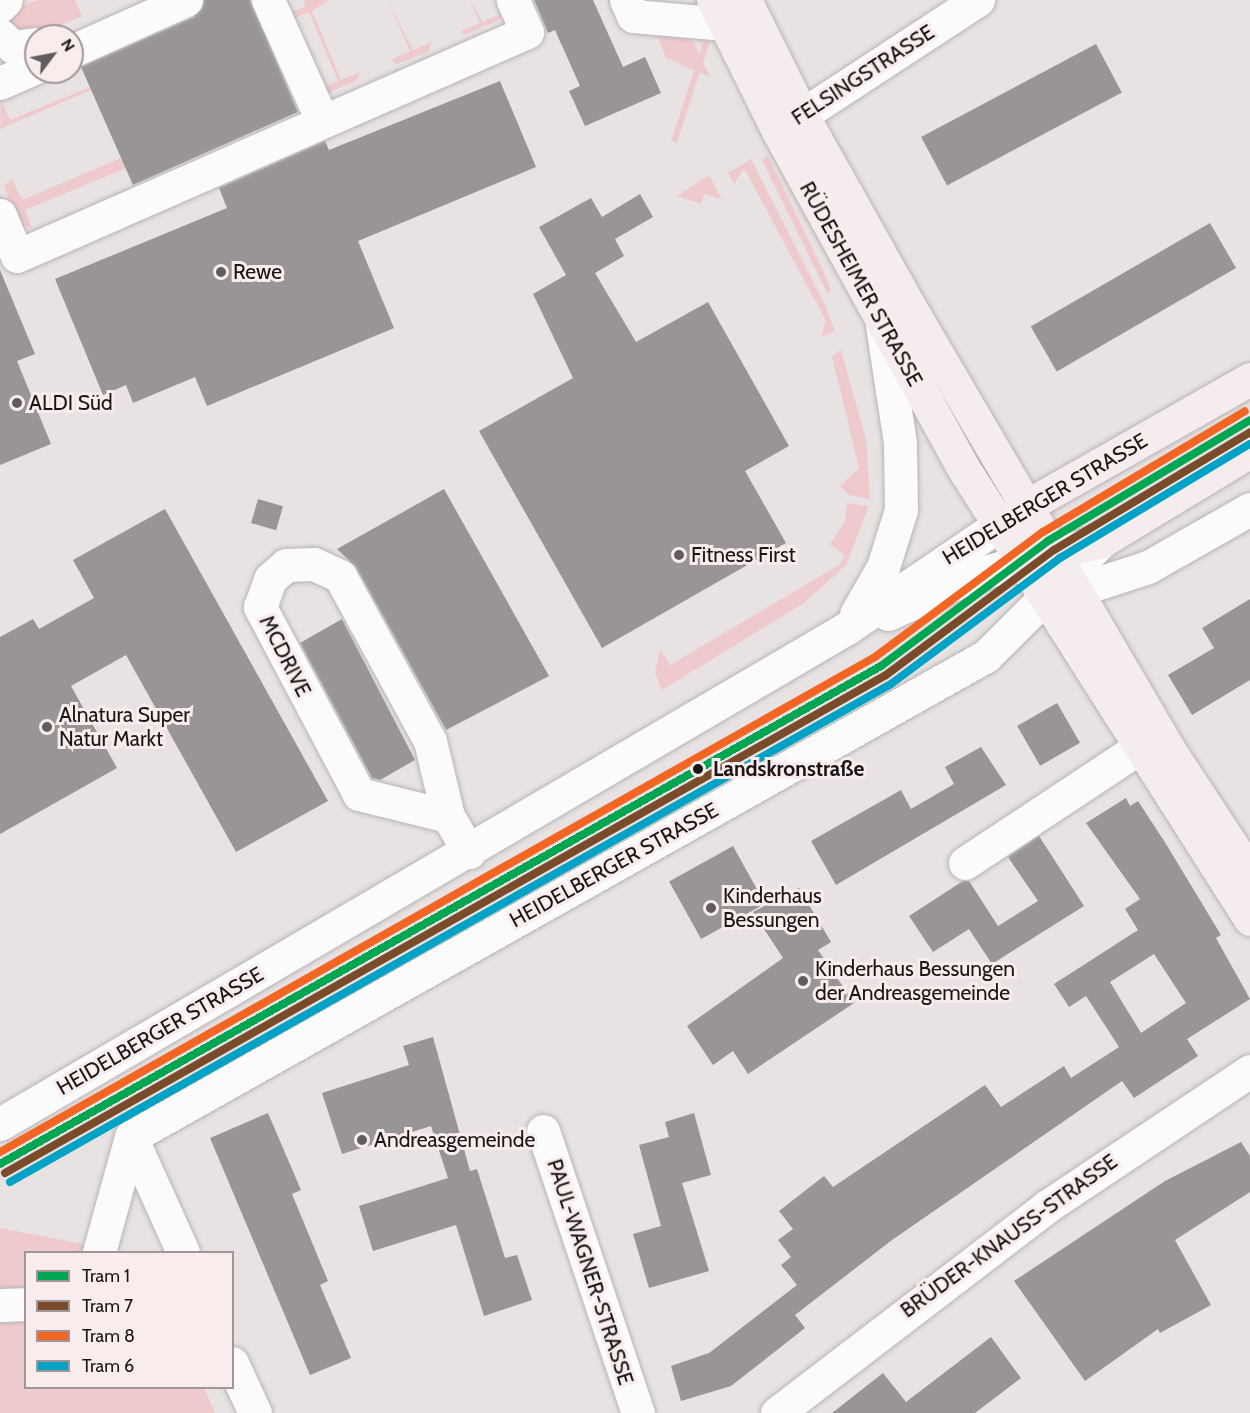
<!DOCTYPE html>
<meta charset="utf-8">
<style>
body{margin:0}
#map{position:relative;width:1250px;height:1413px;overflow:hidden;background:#e8e2e2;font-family:Cabin,sans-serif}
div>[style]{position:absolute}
.green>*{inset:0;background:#efcacd;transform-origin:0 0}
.building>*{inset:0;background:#999595;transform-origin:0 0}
.roads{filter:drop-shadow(0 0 2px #b9b4b4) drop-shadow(0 0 2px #b9b4b4)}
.minor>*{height:33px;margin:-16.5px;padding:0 16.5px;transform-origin:16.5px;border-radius:16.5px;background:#fcfbfb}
.major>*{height:33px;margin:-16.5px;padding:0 16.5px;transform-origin:16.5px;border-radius:16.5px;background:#f5eced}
.tram-1>*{height:8px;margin:-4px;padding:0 4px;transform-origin:4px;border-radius:4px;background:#00a651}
.tram-2>*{height:8px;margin:-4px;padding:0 4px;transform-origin:4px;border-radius:4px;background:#7a4b2a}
.tram-3>*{height:8px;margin:-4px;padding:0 4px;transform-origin:4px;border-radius:4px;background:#f26522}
.tram-4>*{height:8px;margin:-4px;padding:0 4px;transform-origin:4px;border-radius:4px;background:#01a2c5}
.dots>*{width:16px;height:16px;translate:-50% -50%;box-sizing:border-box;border:3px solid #f9ecec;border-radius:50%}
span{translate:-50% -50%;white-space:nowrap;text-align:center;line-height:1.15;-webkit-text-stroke:6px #f9ecec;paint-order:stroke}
.street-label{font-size:21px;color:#1a1616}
.poi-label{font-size:21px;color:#1a1616}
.left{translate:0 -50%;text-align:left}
.stop-label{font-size:21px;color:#1a1616;font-weight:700}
.legend{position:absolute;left:24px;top:1251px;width:210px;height:138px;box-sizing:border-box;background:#f9ecec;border:2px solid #a09696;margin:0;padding:8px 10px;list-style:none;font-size:18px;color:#1a1616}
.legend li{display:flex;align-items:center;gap:12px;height:30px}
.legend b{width:30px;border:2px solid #a09696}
.north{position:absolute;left:24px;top:24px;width:60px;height:60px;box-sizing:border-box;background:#f9ecec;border:2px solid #a09696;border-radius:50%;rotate:58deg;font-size:16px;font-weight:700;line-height:24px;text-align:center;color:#1a1616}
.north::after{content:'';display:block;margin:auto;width:21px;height:27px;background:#625d5d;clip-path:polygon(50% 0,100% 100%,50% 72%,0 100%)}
</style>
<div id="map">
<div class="green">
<div style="clip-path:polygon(38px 0,75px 0,82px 16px,38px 36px,4px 25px,13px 9px)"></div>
<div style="clip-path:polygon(303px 0,329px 0,312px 11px,341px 80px,360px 72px,356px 81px,325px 94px,319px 89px,338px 81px,309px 12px,290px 20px,287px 14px,306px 6px)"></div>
<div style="clip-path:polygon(388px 0,413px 50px,432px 42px,428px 52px,397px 64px,391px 60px,410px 51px)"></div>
<div style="clip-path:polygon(470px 0,483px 22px,501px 14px,501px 19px,464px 35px,461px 31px,480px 23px)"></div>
<div style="clip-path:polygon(654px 28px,692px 39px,710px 77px,666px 58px)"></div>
<div style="left:704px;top:40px;width:6px;height:106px;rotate:18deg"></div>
<div style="clip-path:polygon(90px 87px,91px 90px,0 129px,1px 100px,10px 120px)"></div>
<div style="clip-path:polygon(768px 156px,822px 268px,831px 290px,827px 293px,762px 160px)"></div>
<div style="clip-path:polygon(121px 158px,126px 168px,25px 210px,32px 228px,19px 225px,4px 186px,12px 179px,22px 200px)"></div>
<div style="clip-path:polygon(751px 159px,825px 305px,835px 331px,821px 337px,826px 321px,744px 168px,734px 184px,728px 173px)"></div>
<div style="clip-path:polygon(709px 175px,722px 199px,704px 194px,701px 204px,677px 196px)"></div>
<div style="clip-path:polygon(841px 350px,866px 439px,870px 499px,849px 495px,840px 486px,859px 468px,832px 356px)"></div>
<div style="clip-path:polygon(847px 503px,869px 506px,846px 565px,804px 603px,662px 690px,655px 672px,660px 649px,670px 665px,839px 565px,845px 556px,830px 544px,845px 521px)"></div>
<div style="clip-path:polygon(0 1228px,125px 1252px,26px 1252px,26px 1388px,204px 1388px,215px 1413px,0 1413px)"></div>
</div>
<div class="building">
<div style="clip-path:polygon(204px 0,250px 0,298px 112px,133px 185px,81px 67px,194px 17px)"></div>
<div style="clip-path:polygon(534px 0,593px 0,623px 67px,645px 57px,661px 93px,585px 126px,569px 91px,580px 86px,555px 30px,548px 33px)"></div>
<div style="left:1096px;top:44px;width:55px;height:198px;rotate:62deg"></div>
<div style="clip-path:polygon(500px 81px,536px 167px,358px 241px,394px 328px,207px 406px,195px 377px,133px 403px,126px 385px,103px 395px,55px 279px,227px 208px,219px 188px,325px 141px,329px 150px)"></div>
<div style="clip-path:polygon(640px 194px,653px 217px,615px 239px,624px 256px,595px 273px,636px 342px,708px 302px,789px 446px,745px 471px,786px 543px,602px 648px,479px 431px,573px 378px,533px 294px,566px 275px,539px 227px,591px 198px,602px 217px)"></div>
<div style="left:1210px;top:223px;width:52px;height:207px;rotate:60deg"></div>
<div style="clip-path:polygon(0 270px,35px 354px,17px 361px,51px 444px,0 465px)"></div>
<div style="clip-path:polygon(444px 489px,549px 676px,446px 730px,356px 567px,337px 549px)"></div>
<div style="left:258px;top:499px;width:26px;height:25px;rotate:16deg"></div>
<div style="clip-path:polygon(165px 509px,328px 801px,236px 852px,126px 655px,71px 686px,117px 768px,0 834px,0 637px,33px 619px,39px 629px,94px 598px,73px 560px)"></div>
<div style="clip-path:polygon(1250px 599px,1250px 680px,1192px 715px,1168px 675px,1214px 648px,1202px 628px)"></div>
<div style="clip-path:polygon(342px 619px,415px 760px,380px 780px,372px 778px,300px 643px)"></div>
<div style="left:1057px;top:703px;width:46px;height:46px;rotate:60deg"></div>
<div style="clip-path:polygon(981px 747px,1006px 785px,836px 885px,811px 841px,901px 790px,911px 809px,954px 784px,945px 767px)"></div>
<div style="clip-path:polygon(evenodd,1126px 798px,1130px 806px,1138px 801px,1166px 844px,1221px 935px,1216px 938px,1250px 999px,1187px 1039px,1198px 1056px,1134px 1098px,1122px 1081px,892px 1240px,795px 1315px,805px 1328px,731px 1386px,681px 1401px,671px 1366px,709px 1353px,797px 1285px,781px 1265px,791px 1257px,778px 1240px,793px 1229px,779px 1211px,824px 1176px,833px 1187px,985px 1085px,1001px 1107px,1064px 1066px,1071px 1078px,1119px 1047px,1086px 996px,1069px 1007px,1054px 984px,1138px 930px,1125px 909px,1140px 899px,1086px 823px,1126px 798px,1154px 954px,1186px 1003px,1141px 1033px,1110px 982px,1154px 954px)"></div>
<div style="clip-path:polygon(1039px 836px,1084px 906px,992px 964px,969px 929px,933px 952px,909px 916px,963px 881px,969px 881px,998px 926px,1038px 901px,1008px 857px)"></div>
<div style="left:733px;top:846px;width:66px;height:73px;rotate:61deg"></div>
<div style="clip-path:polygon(799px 888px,831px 942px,818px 950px,854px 1003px,748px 1074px,733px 1051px,713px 1065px,687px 1026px,783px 958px,753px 912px)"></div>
<div style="clip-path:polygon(433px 1037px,470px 1171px,477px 1169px,505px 1258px,517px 1255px,532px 1300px,484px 1316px,456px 1225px,373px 1251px,359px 1206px,448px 1178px,431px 1126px,342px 1154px,322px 1093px,409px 1065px,403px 1046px)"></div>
<div style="clip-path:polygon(268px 1113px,301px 1190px,292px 1194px,328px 1281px,320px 1285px,351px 1358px,310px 1375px,210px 1138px)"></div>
<div style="clip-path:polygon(694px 1113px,711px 1175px,682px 1183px,709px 1271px,649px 1288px,633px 1234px,661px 1226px,639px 1145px,669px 1137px,665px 1122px)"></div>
<div style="clip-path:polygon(1241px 1142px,1250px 1156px,1250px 1192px,1175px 1240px,1211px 1305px,1160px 1333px,1158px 1329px,1085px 1381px,1014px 1281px,1165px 1181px)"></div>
<div style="clip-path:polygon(991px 1337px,1021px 1378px,975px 1413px,832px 1413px,883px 1373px,906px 1402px)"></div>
</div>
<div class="roads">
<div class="minor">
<div style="left:268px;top:0;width:132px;rotate:65.8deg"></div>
<div style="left:626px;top:0;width:17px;rotate:66deg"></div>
<div style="left:633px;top:16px;width:92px;rotate:5deg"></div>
<div style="left:0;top:6px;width:8px;rotate:-45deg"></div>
<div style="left:0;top:35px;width:18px;rotate:43deg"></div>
<div style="left:13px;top:47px;width:23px;rotate:-7deg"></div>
<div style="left:72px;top:51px;width:125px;rotate:-24.1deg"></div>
<div style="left:0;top:83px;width:39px;rotate:-24deg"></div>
<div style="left:779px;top:130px;width:238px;rotate:-33.2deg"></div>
<div style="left:0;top:215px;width:44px;rotate:67.5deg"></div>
<div style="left:17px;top:256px;width:557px;rotate:-23.71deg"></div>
<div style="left:527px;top:32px;width:35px;rotate:-114deg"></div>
<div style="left:1050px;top:599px;width:103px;rotate:-18.1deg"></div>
<div style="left:1148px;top:567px;width:117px;rotate:-29.6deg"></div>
<div style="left:856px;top:614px;width:54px;rotate:-60.1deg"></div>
<div style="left:883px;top:567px;width:60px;rotate:-72.5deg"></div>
<div style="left:901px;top:510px;width:67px;rotate:-90.9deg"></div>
<div style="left:900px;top:443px;width:119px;rotate:-98.7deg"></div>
<div style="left:888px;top:614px;width:95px;rotate:-24.1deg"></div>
<div style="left:975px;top:575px;width:48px;rotate:-15.8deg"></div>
<div style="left:448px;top:816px;width:92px;rotate:-166.1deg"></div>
<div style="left:359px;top:794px;width:212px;rotate:-117.9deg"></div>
<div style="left:260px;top:607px;width:30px;rotate:-70deg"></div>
<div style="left:270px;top:579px;width:21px;rotate:-41deg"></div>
<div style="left:286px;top:565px;width:28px;rotate:-2deg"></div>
<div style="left:314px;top:564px;width:29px;rotate:25deg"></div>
<div style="left:340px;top:576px;width:188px;rotate:61.4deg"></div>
<div style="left:430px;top:741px;width:77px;rotate:76.5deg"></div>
<div style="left:448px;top:816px;width:42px;rotate:59.7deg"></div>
<div style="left:965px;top:863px;width:209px;rotate:-33.5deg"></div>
<div style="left:0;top:1124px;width:982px;rotate:-30.35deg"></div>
<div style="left:847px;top:628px;width:214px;rotate:-34.1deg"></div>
<div style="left:543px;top:1131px;width:298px;rotate:71.4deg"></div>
<div style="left:131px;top:1137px;width:981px;rotate:-29.36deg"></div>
<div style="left:986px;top:656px;width:163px;rotate:-44.8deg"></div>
<div style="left:131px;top:1137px;width:126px;rotate:65.7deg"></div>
<div style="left:99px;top:1252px;width:119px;rotate:-74.5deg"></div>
<div style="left:0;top:1305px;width:26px;rotate:-2deg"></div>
<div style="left:232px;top:1363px;width:55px;rotate:65.3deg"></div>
<div style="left:777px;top:1413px;width:339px;rotate:-37.4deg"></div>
<div style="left:1046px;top:1207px;width:245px;rotate:-33.7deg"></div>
</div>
<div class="major">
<div style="left:713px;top:0;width:146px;rotate:63.6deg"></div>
<div style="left:778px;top:131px;width:382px;rotate:61.2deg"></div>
<div style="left:962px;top:466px;width:537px;rotate:57.55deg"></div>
<div style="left:745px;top:0;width:128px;rotate:63.6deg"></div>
<div style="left:802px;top:115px;width:231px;rotate:60.7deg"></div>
<div style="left:915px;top:316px;width:506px;rotate:59.64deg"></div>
<div style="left:1171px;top:753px;width:144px;rotate:56.6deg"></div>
<div style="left:1028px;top:505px;width:255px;rotate:-29.6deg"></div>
<div style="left:1035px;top:558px;width:69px;rotate:-14.2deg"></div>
<div style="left:1102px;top:541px;width:173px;rotate:-31.3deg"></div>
</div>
</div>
<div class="tram-1">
<div style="left:0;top:1164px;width:1012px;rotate:-29.48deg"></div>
<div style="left:881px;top:666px;width:209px;rotate:-36.8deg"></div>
<div style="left:1048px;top:541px;width:235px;rotate:-30.9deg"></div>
</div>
<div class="tram-2">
<div style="left:5px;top:1173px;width:1012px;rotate:-29.48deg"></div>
<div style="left:886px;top:675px;width:209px;rotate:-36.7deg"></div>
<div style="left:1054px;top:550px;width:229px;rotate:-31deg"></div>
</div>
<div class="tram-3">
<div style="left:0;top:1152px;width:1005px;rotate:-29.5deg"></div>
<div style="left:875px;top:657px;width:209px;rotate:-36.7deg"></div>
<div style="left:1043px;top:532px;width:235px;rotate:-30.9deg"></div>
</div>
<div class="tram-4">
<div style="left:10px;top:1182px;width:1012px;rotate:-29.48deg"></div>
<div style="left:891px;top:684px;width:211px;rotate:-36.7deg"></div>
<div style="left:1060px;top:558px;width:222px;rotate:-31deg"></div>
</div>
<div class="dots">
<div style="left:221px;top:272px;background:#625d5d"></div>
<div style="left:17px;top:403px;background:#625d5d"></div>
<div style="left:679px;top:555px;background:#625d5d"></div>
<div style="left:47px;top:727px;background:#625d5d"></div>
<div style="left:698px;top:769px;background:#1a1616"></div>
<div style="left:711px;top:908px;background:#625d5d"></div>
<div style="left:803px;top:981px;background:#625d5d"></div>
<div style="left:362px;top:1140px;background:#625d5d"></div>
</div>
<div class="street-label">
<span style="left:863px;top:75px;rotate:-33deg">FELSINGSTRASSE</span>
<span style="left:861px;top:284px;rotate:61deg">RÜDESHEIMER STRASSE</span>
<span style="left:1045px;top:499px;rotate:-31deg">HEIDELBERGER STRASSE</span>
<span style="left:285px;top:656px;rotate:63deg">MCDRIVE</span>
<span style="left:614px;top:865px;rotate:-29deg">HEIDELBERGER STRASSE</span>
<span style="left:160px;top:1031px;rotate:-30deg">HEIDELBERGER STRASSE</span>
<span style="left:1009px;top:1236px;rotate:-36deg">BRÜDER-KNAUSS-STRASSE</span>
<span style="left:590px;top:1272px;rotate:72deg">PAUL-WAGNER-STRASSE</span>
</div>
<div class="poi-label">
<span class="left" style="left:233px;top:272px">Rewe</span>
<span class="left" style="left:29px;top:403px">ALDI Süd</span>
<span class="left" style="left:691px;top:555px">Fitness First</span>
<span class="left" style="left:59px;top:727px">Alnatura Super<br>Natur Markt</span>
<span class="left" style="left:723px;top:908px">Kinderhaus<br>Bessungen</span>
<span class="left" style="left:815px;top:981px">Kinderhaus Bessungen<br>der Andreasgemeinde</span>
<span class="left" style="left:374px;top:1140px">Andreasgemeinde</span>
</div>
<div class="stop-label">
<span class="left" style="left:713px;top:769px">Landskronstraße</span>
</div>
<ul class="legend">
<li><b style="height:8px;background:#00a651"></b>Tram 1</li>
<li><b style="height:8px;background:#7a4b2a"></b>Tram 7</li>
<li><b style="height:8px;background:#f26522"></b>Tram 8</li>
<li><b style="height:8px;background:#01a2c5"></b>Tram 6</li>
</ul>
<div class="north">N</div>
</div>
